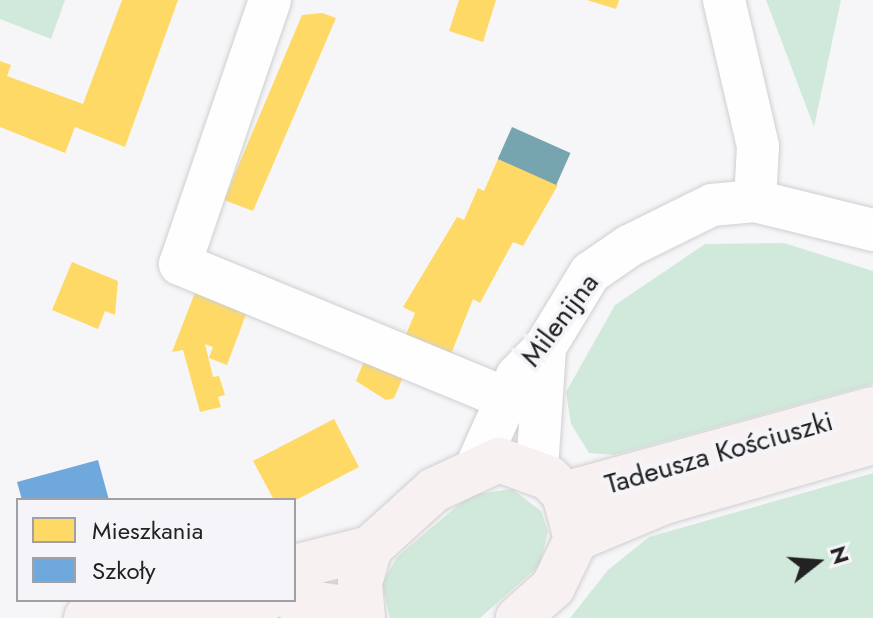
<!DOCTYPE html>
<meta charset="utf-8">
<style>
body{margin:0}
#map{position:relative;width:873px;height:618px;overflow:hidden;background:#f6f6f8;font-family:Jost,sans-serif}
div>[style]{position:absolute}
.green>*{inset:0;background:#d1e9db}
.homes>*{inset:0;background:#ffd966}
.schools>*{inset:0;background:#6fa8dc}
.public>*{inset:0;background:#76a5af;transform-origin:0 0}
.roads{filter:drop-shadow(0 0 2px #cfcfd1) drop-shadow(0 0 2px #cfcfd1)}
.minor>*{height:42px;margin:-21px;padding:0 21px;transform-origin:21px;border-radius:21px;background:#fefefe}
.major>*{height:44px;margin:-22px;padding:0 22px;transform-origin:22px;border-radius:22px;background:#f7f2f1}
span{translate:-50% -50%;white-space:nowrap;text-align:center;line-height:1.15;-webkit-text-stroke:8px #f5f5f9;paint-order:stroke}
.street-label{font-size:28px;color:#222223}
.legend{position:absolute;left:16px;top:498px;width:280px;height:104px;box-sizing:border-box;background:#f5f5f9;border:2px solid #a1a1a3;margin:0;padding:10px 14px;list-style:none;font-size:24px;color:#222223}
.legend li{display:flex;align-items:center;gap:16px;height:40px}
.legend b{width:40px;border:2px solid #a1a1a3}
.north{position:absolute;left:777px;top:522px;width:80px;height:80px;-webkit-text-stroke:6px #f5f5f9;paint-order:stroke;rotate:73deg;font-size:22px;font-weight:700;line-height:32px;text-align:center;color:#222223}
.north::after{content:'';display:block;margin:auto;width:28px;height:36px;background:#222223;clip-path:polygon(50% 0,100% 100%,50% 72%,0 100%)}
</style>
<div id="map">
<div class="green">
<div style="clip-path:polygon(0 0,65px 0,51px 39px,0 19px)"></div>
<div style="clip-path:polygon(766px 0,841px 0,814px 127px)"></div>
<div style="clip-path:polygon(784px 243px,873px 271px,873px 384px,614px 455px,589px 453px,571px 424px,566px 392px,615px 305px,705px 244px)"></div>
<div style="clip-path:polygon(873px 473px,873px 618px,570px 618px,608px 570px,649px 537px)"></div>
<div style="clip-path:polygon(512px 489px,541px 511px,548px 531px,540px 565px,480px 618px,390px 618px,382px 584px,397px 557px,470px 495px)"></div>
</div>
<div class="homes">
<div style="clip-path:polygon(122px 0,178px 0,125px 147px,75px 127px,65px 153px,0 127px,0 61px,11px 65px,7px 76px,83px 104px)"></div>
<div style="clip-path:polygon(459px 0,496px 0,483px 42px,449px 31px)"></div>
<div style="clip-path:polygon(587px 0,619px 0,616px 9px)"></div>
<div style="clip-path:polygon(322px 13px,336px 18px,253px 211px,224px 200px,302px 15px)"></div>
<div style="clip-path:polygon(498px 159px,558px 185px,523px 246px,513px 242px,480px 303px,473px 299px,447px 364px,402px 344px,415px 313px,403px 307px,457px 217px,464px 220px,478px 188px,484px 191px)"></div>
<div style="clip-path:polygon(72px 262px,118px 281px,115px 315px,105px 311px,98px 329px,52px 310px)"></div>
<div style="clip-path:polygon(196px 290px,248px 309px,227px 365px,209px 358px,213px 347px,205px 344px,213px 377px,219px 376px,225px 395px,218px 397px,221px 407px,200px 412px,183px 350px,172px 352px)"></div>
<div style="clip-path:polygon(364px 361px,403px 377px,394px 398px,386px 400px,356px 381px)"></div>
<div style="clip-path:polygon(334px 419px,359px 467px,294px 501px,274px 500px,253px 461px)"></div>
</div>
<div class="schools">
<div style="clip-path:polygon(98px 460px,109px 500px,22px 500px,17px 482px)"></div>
</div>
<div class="public">
<div style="left:512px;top:127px;width:64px;height:35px;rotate:24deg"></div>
</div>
<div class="roads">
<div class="minor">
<div style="left:270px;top:0;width:279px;rotate:108.8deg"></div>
<div style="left:180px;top:264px;width:354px;rotate:22.4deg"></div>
<div style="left:724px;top:0;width:150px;rotate:76.9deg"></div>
<div style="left:758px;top:146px;width:55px;rotate:93.1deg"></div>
<div style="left:477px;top:465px;width:98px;rotate:-65.8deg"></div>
<div style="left:517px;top:376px;width:40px;rotate:-46deg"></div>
<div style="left:545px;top:347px;width:87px;rotate:-58.7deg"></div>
<div style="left:590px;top:273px;width:47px;rotate:-34.7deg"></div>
<div style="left:629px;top:246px;width:93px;rotate:-26.3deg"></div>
<div style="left:712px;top:205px;width:43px;rotate:-5.3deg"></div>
<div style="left:755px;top:201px;width:122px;rotate:13.8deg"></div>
<div style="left:537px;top:469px;width:122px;rotate:-86.2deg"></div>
</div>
<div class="major">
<div style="left:564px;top:494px;width:320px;rotate:-15.4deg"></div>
<div style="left:576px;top:539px;width:95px;rotate:-22.8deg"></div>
<div style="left:664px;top:502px;width:217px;rotate:-16deg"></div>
<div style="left:294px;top:567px;width:78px;rotate:-14deg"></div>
<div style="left:294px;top:600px;width:68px;rotate:9.3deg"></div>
<div style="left:86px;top:618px;width:57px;rotate:-18.4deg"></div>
<div style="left:170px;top:618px;width:96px;rotate:-10.8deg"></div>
<div style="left:363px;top:618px;width:35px;rotate:-95deg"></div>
<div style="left:360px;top:583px;width:36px;rotate:-74deg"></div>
<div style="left:370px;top:548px;width:86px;rotate:-42.2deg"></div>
<div style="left:434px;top:490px;width:72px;rotate:-24.8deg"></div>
<div style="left:499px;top:460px;width:53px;rotate:19.8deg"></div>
<div style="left:549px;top:478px;width:22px;rotate:47deg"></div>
<div style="left:564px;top:494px;width:47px;rotate:75.1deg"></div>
<div style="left:576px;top:539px;width:53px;rotate:115.6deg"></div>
<div style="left:553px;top:587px;width:47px;rotate:138.5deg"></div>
</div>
</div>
<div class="street-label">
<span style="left:560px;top:320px;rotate:-53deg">Milenijna</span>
<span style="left:719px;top:453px;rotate:-16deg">Tadeusza Kościuszki</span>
</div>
<ul class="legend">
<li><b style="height:22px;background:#ffd966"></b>Mieszkania</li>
<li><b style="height:22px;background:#6fa8dc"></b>Szkoły</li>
</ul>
<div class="north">N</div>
</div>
